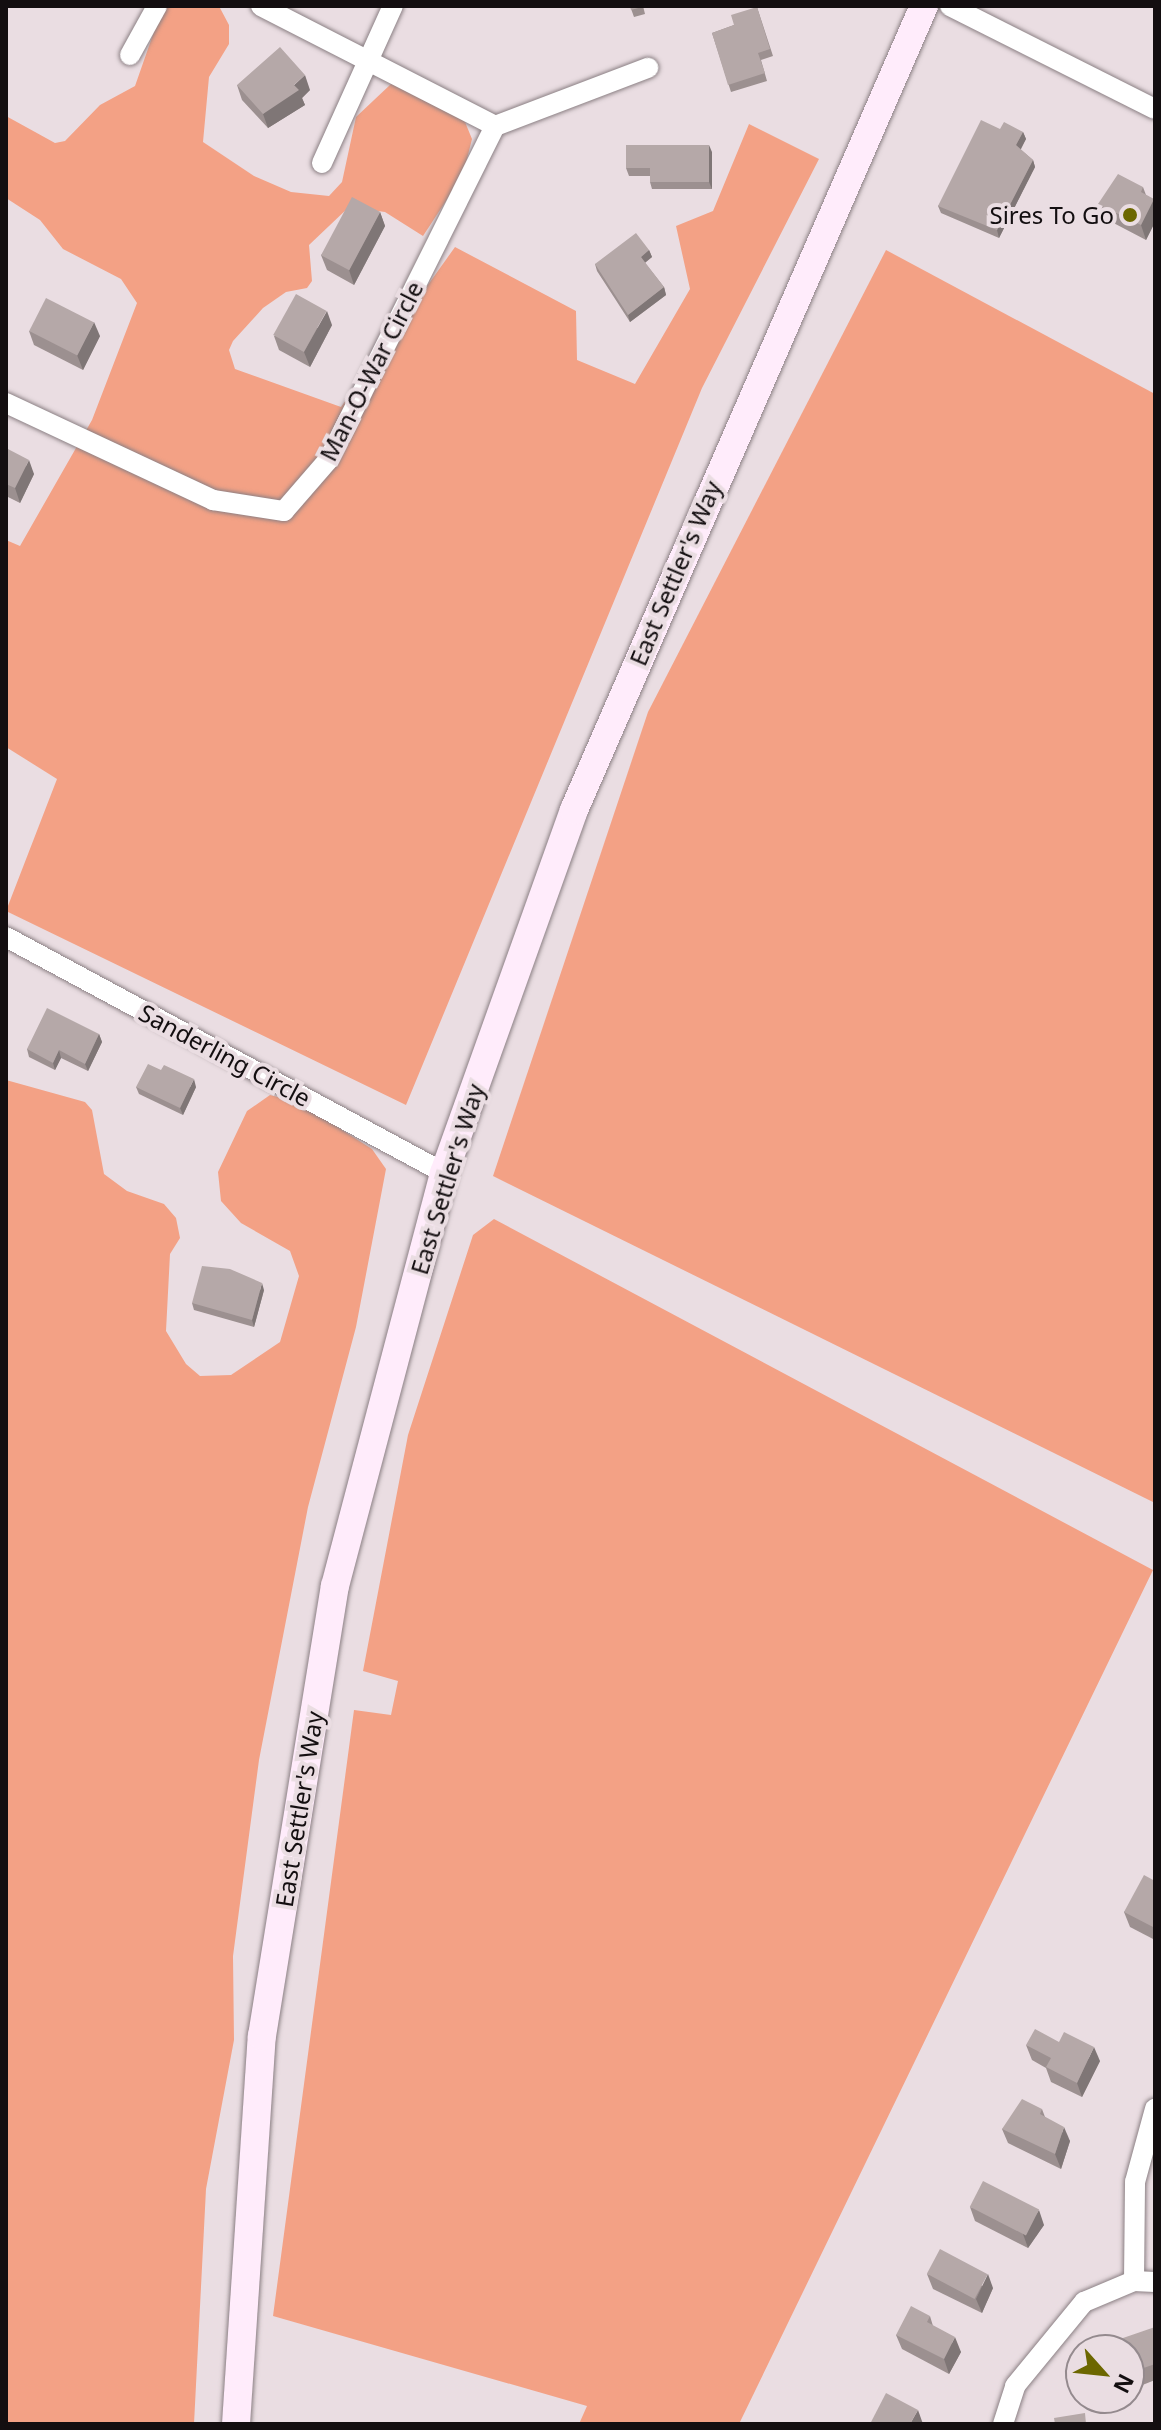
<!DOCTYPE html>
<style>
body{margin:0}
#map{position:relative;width:1161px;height:2430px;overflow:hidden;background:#eadde2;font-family:"Noto Sans",sans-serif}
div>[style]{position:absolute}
.green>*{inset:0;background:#f3a185}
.roads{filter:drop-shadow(0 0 2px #8b8084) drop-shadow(0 0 2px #8b8084)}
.minor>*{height:20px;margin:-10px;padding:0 10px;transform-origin:10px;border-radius:10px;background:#fff}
.secondary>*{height:28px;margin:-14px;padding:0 14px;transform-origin:14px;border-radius:14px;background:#ffecfb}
.wall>*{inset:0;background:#9c9090}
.shaded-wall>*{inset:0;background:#7f7676}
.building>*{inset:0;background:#b5a8a8;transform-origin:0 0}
.dots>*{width:22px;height:22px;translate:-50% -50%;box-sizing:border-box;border:4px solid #eadde2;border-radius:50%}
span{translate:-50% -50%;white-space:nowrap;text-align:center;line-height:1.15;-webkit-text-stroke:8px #eadde2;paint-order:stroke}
.poi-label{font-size:24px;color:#130e10}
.right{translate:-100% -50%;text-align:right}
.street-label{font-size:24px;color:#130e10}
.frame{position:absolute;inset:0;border:8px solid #130e10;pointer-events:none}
.north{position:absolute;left:1065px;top:2334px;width:80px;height:80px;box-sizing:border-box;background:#eadde2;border:2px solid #948a8e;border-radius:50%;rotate:117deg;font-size:22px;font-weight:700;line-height:32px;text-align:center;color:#130e10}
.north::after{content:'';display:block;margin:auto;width:28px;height:36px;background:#6c6700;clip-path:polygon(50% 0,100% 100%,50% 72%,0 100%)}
</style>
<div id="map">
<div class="green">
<div style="clip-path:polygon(163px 6px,220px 8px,229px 25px,229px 44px,209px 77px,203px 142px,254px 176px,291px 192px,329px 196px,342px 182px,356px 117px,391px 84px,410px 84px,428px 91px,465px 122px,472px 139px,463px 175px,423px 236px,385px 212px,349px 207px,309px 245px,312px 281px,307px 288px,286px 292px,263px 308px,233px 341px,229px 350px,235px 369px,341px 407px,455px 247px,576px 311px,577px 360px,635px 384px,690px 289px,676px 226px,713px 211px,749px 124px,819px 159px,702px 388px,406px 1105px,6px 911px,57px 779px,6px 747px,6px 540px,20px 546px,92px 420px,137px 303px,121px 279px,63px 249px,40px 220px,6px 198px,6px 116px,55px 143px,65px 141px,100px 105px,135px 86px)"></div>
<div style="clip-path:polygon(886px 250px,1155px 394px,1155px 1503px,493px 1176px,648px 712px)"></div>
<div style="clip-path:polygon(6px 1080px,85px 1102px,92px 1110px,104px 1174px,127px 1191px,164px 1204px,176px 1218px,180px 1238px,170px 1254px,166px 1331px,186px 1364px,200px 1376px,231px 1375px,280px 1342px,299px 1276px,290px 1251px,241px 1223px,221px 1201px,218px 1172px,247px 1111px,270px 1095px,298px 1102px,372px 1149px,386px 1169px,356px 1327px,308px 1507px,259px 1760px,233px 1956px,234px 2040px,206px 2189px,194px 2424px,6px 2424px)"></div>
<div style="clip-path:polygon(494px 1219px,1153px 1570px,739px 2424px,579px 2424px,587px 2406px,273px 2316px,354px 1710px,391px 1715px,398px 1681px,363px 1671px,408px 1435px,473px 1235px)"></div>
</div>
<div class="roads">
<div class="minor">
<div style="left:261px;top:6px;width:263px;rotate:27.1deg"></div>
<div style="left:950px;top:6px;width:229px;rotate:26.7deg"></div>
<div style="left:130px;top:55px;width:56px;rotate:-61.1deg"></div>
<div style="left:322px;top:163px;width:172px;rotate:-65.7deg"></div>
<div style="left:6px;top:403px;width:229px;rotate:25.1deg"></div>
<div style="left:213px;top:500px;width:72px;rotate:8.8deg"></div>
<div style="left:284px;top:511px;width:69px;rotate:-49.1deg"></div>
<div style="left:329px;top:459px;width:372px;rotate:-63.5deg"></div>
<div style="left:495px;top:126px;width:164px;rotate:-20.8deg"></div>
<div style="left:6px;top:937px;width:498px;rotate:28.3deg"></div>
<div style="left:1134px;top:2281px;width:99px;rotate:-89.4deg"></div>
<div style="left:1135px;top:2182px;width:76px;rotate:-74.7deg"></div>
<div style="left:1003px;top:2424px;width:40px;rotate:-72deg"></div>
<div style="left:1015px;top:2386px;width:109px;rotate:-50.6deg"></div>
<div style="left:1084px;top:2302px;width:54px;rotate:-22.8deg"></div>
<div style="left:1134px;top:2281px;width:21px;rotate:3deg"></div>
</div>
<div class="secondary">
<div style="left:236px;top:2424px;width:389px;rotate:-86.2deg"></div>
<div style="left:262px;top:2036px;width:456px;rotate:-80.8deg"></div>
<div style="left:335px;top:1586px;width:427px;rotate:-75.2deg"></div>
<div style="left:444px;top:1173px;width:386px;rotate:-70.3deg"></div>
<div style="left:574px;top:810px;width:877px;rotate:-66.48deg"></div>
</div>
</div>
<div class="wall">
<div style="clip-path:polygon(630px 6px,643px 6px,645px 14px,634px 17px)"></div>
<div style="clip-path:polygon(757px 7px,773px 56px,761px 60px,767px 81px,731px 92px,712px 33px,734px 25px)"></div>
<div style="clip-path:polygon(237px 85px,310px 90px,302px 98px,305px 105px,268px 128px,242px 100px)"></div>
<div style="clip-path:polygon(1000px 129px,1023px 132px,1026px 139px,1020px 149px,1033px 160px,1035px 167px,999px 238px,941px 213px,938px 206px)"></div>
<div style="clip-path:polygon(712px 152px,712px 189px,652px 189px,650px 182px,650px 176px,629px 176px,626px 168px)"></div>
<div style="clip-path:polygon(1143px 187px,1146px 195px,1155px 201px,1155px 222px,1146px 240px,1104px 218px,1098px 204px)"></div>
<div style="clip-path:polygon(380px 212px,385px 226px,354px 285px,327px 270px,321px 255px)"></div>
<div style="clip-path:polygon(649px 250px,652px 257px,645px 263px,664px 287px,666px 295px,630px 322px,597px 271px,595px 264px)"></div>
<div style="clip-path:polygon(332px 325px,310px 367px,279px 350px,274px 336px)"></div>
<div style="clip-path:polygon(29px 331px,100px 336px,83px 370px,34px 345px)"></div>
<div style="clip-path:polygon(6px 448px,34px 474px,20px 503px,6px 496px)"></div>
<div style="clip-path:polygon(99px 1034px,102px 1042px,88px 1071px,61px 1058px,55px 1070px,29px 1057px,27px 1049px)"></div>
<div style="clip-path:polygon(136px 1087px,196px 1087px,183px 1115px,139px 1094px)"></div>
<div style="clip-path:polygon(264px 1290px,254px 1327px,194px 1310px,192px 1303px)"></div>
<div style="clip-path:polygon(1155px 1881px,1155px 1940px,1130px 1927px,1124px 1912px)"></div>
<div style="clip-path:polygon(1026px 2045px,1100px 2061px,1082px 2097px,1051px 2082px,1046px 2068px,1032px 2060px)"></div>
<div style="clip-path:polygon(1042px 2109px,1045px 2117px,1070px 2141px,1061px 2169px,1008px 2143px,1002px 2129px)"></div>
<div style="clip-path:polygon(970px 2207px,1044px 2225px,1028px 2248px,975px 2221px)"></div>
<div style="clip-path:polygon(927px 2274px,993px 2288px,982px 2313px,933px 2289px)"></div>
<div style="clip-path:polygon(930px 2316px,933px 2326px,961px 2352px,949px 2374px,902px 2349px,896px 2335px)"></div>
<div style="clip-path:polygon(1155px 2327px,1155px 2380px,1140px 2386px,1129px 2354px)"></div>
</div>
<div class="shaded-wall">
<div style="clip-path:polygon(305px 75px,310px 90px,302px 98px,305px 105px,268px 128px,263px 114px)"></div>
<div style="clip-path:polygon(1023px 132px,1026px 139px,1019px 153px,1016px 145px)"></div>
<div style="clip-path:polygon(709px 145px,712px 152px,712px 189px,709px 182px)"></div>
<div style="clip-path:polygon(1033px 160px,1035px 167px,999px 238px,997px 230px)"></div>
<div style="clip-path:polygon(1154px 199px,1155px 222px,1146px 240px,1141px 225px)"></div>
<div style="clip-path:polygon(380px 212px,385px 226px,354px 285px,349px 270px)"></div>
<div style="clip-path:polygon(649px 250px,652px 257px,643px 264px,641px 257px)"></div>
<div style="clip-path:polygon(664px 287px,666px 295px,630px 322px,628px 315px)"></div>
<div style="clip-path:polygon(327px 311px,332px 325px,310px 367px,304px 352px)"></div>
<div style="clip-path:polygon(94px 322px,100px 336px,83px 370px,77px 355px)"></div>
<div style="clip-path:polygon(29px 460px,34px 474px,20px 503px,15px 488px)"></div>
<div style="clip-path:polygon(99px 1034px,102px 1042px,88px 1071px,85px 1064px)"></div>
<div style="clip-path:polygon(59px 1050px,61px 1058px,55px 1070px,53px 1063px)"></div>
<div style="clip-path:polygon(194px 1079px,196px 1087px,183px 1115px,180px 1108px)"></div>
<div style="clip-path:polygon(262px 1283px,264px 1290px,254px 1327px,252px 1320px)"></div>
<div style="clip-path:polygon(1094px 2047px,1100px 2061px,1082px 2097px,1077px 2083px)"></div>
<div style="clip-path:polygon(1064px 2127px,1070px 2141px,1061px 2169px,1055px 2154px)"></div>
<div style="clip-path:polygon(1039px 2210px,1044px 2225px,1028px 2248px,1023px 2234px)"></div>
<div style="clip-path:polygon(988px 2274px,993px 2288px,982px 2313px,976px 2299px)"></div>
<div style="clip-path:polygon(955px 2337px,961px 2352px,949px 2374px,944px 2359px)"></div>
<div style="clip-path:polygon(918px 2410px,923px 2424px,910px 2424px)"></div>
</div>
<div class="building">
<div style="clip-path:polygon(630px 6px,642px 6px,642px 7px,631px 10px)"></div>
<div style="clip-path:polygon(757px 7px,770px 49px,758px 53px,765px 73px,728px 85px,712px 33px,734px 25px,731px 15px)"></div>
<div style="clip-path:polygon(280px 47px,305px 75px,294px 85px,299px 90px,263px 114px,237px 85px)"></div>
<div style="clip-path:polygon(981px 120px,1000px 129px,1004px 122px,1023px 132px,1016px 145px,1033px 160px,997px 230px,938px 206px)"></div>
<div style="clip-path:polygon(626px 145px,709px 145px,709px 182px,650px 182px,650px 168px,626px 168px)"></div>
<div style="clip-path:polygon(1118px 174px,1143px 187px,1141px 192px,1154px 199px,1141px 225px,1098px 204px)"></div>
<div style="left:352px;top:197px;width:32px;height:66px;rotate:28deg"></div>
<div style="clip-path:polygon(636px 233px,649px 250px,641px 257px,664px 287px,628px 315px,595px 264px)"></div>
<div style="left:296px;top:294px;width:35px;height:47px;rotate:29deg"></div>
<div style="left:46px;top:298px;width:54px;height:37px;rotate:27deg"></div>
<div style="clip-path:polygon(6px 448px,29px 460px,15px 488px,6px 484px)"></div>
<div style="clip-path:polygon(47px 1008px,99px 1034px,85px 1064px,59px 1050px,53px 1063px,27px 1049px)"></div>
<div style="clip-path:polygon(148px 1064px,161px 1070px,164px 1065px,194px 1079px,180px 1108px,136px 1087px)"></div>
<div style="clip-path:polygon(202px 1266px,230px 1269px,262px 1283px,252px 1320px,192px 1303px)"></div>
<div style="clip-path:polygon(1144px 1875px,1155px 1881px,1155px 1928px,1124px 1912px)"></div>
<div style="clip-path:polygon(1035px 2029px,1059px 2042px,1064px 2032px,1094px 2047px,1077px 2083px,1046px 2067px,1051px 2058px,1026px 2045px)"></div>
<div style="clip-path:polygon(1022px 2099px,1042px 2109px,1040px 2114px,1064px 2127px,1055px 2154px,1002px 2129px)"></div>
<div style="left:983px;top:2181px;width:63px;height:29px;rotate:27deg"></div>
<div style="left:940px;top:2249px;width:54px;height:28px;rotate:28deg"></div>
<div style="clip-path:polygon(911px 2306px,930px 2316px,927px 2322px,955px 2337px,944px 2359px,896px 2335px)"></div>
<div style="clip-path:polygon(1155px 2327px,1155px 2364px,1135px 2371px,1129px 2354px,1129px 2350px,1128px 2350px,1123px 2338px)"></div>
<div style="clip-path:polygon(886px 2393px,918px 2410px,910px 2424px,870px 2424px)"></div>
<div style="clip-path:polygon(1085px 2413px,1086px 2424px,1055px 2424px,1054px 2418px)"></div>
</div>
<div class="dots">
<div style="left:1130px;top:215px;background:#6c6700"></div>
</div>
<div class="poi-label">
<span class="right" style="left:1114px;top:215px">Sires To Go</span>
</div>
<div class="street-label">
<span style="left:371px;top:371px;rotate:-63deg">Man-O-War Circle</span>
<span style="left:675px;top:573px;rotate:-67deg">East Settler's Way</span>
<span style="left:225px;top:1055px;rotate:28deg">Sanderling Circle</span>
<span style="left:447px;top:1179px;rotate:-73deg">East Settler's Way</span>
<span style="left:299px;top:1809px;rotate:-81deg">East Settler's Way</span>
</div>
<div class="frame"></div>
<div class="north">N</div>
</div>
